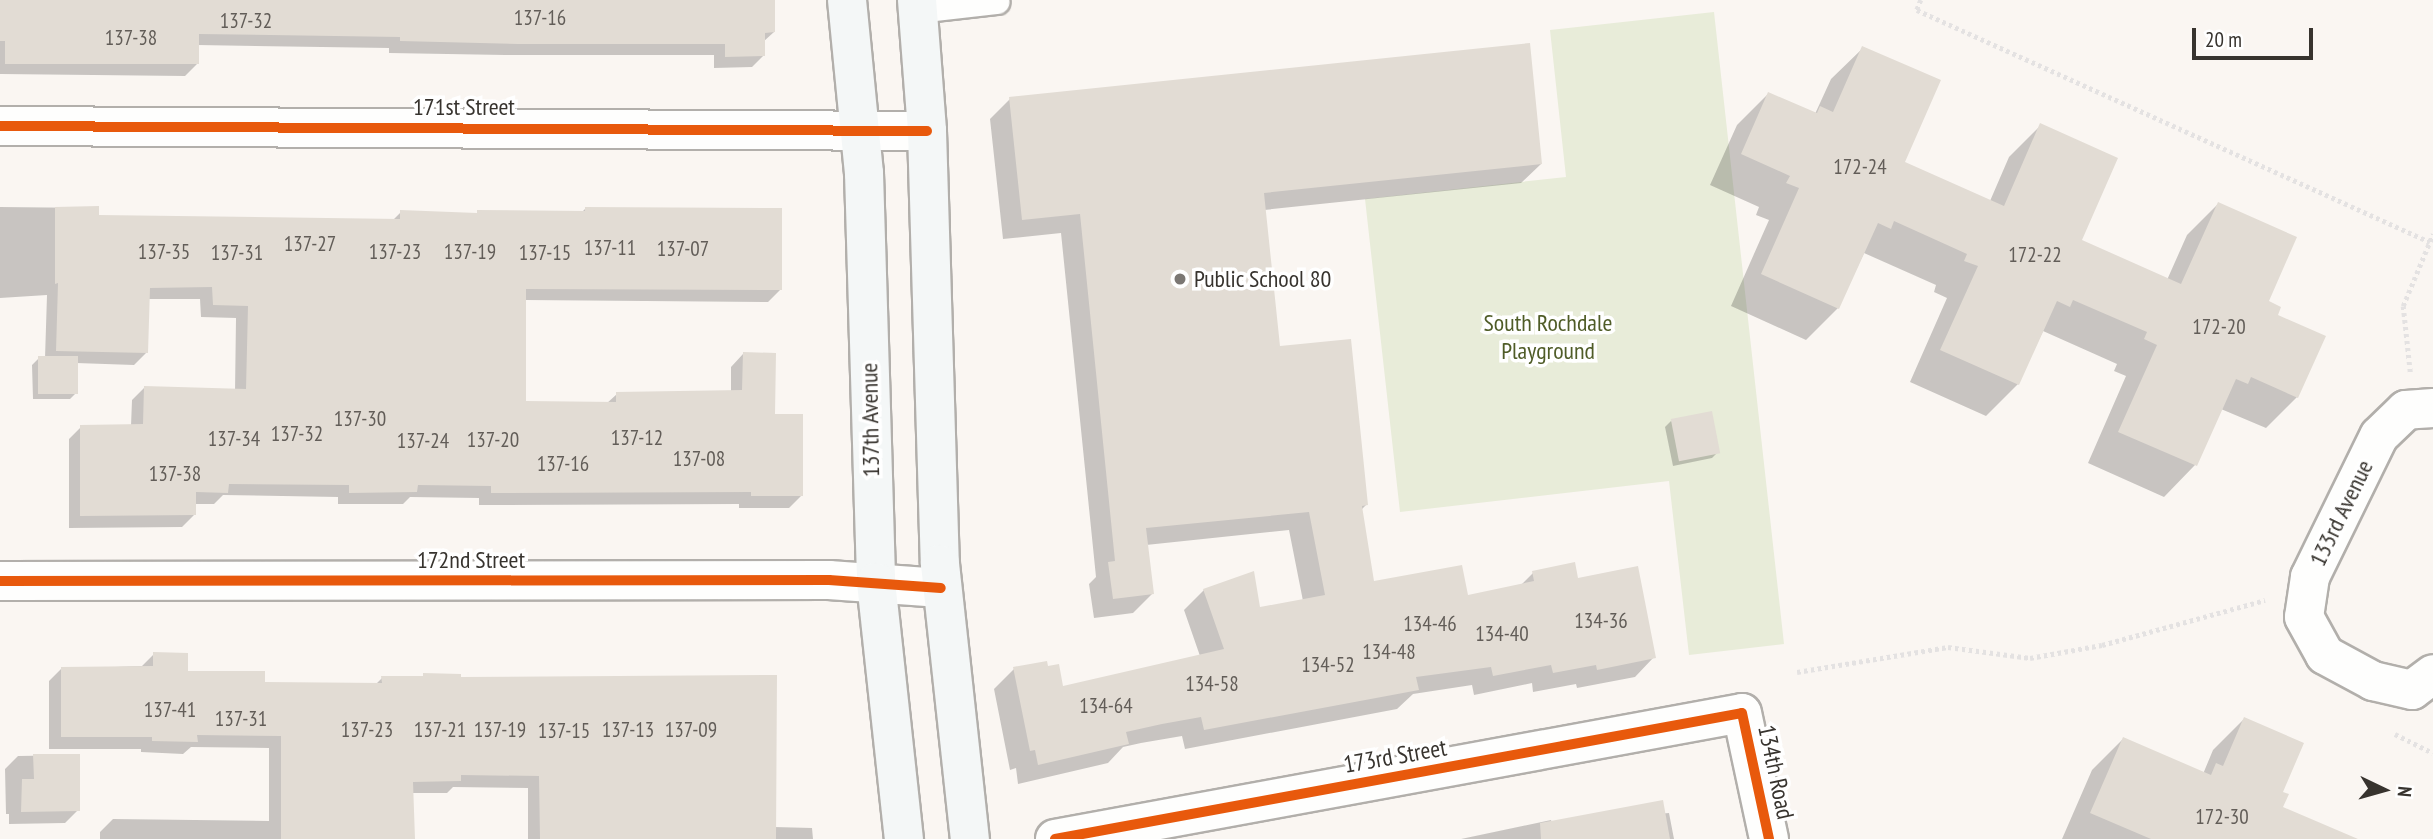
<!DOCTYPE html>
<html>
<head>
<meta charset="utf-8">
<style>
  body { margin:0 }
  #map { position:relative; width:2433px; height:839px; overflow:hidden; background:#faf6f2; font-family:"PT Sans Narrow",sans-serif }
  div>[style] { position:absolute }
  .green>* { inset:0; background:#e8ecd9 }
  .shadow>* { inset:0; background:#0003 }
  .building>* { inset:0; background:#e2dcd4; transform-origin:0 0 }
  .path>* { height:4.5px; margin-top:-2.25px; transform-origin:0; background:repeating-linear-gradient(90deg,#e4e2e2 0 3.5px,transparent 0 7px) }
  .roads { filter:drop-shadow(2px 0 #b2afab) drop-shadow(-2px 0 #b2afab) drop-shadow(0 2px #b2afab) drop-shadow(0 -2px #b2afab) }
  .lane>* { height:24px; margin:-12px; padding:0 12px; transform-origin:12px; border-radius:12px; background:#fefefd }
  .street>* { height:38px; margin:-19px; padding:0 19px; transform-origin:19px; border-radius:19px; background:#fefefd }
  .secondary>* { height:38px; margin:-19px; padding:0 19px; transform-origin:19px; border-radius:19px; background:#f4f7f7 }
  .cycleway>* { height:10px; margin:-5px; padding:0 5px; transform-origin:5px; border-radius:5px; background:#e8590c }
  .dots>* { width:19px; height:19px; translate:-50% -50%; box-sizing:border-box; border:4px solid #fff; border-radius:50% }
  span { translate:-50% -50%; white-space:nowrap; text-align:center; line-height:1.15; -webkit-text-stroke:7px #fff; paint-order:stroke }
  .number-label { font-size:21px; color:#625d58 }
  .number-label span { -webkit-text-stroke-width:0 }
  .street-label { font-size:24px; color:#37332e }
  .poi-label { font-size:24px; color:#37332e }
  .left { translate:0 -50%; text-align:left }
  .park-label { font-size:24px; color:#4f5c27 }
  .north { position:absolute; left:2349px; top:755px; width:70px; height:70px; -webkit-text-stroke:5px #fff; paint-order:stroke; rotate:95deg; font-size:19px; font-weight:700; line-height:28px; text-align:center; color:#37332e }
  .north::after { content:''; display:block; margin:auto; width:24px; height:32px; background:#37332e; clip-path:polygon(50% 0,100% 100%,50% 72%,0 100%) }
  .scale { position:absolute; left:2192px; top:28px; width:121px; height:32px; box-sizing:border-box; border:4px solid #37332e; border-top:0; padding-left:9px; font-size:21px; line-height:24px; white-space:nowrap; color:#37332e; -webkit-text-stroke:5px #fff; paint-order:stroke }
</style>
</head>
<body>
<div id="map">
  <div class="green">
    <div style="clip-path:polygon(1714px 12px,1784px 644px,1689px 655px,1669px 481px,1400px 512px,1365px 199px,1566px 177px,1550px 30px)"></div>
  </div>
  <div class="shadow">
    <div style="clip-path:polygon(0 0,773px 0,774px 32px,763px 42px,764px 55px,752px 67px,714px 68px,714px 55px,505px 55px,389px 53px,389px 48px,197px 45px,197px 64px,185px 76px,0 74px)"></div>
    <div style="clip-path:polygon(1863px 48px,1903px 163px,1990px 201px,2009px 157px,2041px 125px,2079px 241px,2167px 280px,2187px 235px,2218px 204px,2275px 315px,2297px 397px,2266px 428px,2221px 409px,2195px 465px,2164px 497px,2088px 463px,2126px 376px,2114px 371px,2117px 364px,2043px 331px,2018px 384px,1986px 416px,1910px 382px,1947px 298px,1934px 292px,1936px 285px,1864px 253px,1838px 308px,1806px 340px,1731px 306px,1769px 220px,1756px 215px,1759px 207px,1710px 185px,1737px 125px,1768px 94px,1815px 114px,1831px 79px)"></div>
    <div style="clip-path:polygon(1010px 99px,1541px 164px,1521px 183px,1264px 210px,1278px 348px,1366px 505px,1361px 510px,1373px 583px,1466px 597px,1521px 585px,1533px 573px,1577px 580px,1654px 657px,1635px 677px,1577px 688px,1576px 684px,1533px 692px,1532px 683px,1474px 695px,1472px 685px,1413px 694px,1397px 709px,1185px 749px,1182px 736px,1141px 743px,1123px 747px,1108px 763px,1018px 784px,1016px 768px,1010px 770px,994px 689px,1014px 669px,1062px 688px,1200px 656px,1184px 610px,1204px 590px,1259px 609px,1303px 601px,1289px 530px,1146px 545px,1152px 594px,1133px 613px,1094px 618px,1089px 584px,1096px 577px,1061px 233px,1003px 239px,990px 119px)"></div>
    <div style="clip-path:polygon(0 207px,97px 208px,97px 217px,392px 221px,401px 212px,475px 215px,478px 212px,582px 212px,586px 208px,781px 289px,768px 302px,524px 300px,524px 403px,606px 404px,617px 394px,731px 392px,731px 367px,743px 354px,774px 415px,801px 496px,789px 508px,739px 508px,739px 504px,479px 505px,479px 498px,410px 497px,403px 504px,338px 504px,338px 497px,223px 495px,214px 504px,194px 504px,194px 515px,182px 527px,69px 528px,69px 439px,81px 427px,131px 426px,132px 400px,144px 388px,235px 391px,236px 318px,201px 317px,200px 299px,148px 299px,146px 353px,134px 365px,76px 363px,77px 392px,70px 399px,33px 399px,32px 365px,39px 358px,45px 358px,47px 295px,0 298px)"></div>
    <div style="clip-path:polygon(1671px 421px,1718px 452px,1712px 458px,1673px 466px,1665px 427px)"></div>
    <div style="clip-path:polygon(154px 654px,186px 673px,264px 684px,375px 685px,382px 678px,421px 678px,424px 675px,459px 679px,774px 827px,812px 828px,813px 839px,528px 839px,528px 788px,453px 787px,447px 793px,412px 793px,413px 839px,100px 839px,100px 832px,113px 819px,269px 821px,269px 748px,191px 747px,183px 754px,141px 752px,141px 749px,49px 749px,49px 681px,61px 669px,142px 666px)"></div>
    <div style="clip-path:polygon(2244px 719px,2280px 793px,2281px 808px,2346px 839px,2062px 839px,2092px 770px,2123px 739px,2203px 774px,2213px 750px)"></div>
    <div style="clip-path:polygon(78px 755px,78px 810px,65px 823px,9px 824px,9px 814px,6px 814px,5px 769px,18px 756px)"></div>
    <div style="clip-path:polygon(1669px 813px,1674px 839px,1461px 839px,1551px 820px,1552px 823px)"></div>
  </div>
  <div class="building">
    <div style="clip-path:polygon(0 0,775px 0,775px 32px,765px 33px,765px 56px,725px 57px,725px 44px,518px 44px,400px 41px,400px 37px,199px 34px,199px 64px,5px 64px,5px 41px,0 41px)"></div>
    <div style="clip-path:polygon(1530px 43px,1542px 164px,1264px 193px,1280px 346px,1351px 339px,1368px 505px,1362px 506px,1374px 581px,1462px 565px,1468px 595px,1534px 581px,1532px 571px,1575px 562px,1578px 578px,1638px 566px,1656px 658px,1597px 670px,1596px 665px,1553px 673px,1551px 665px,1493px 676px,1491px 667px,1416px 677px,1419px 690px,1204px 730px,1201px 717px,1162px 724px,1126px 732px,1129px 744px,1038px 765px,1035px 750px,1030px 751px,1013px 667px,1047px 661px,1048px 666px,1059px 664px,1063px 686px,1224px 649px,1203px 589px,1254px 571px,1260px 607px,1325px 595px,1309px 512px,1146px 528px,1154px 594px,1113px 599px,1108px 562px,1115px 561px,1080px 214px,1022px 220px,1009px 97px)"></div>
    <div style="clip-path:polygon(1862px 46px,1941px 80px,1905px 162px,2004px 206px,2040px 123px,2118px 158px,2082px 240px,2181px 284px,2218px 202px,2297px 237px,2269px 301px,2281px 307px,2278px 315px,2326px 336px,2298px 398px,2251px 377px,2248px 384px,2236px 379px,2197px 466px,2118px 432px,2157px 345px,2144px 339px,2147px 332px,2073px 300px,2070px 307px,2057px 301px,2019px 385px,1940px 350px,1978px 266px,1964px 261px,1967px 254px,1894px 221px,1891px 229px,1878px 223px,1839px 309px,1761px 274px,1799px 188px,1786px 183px,1790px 176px,1741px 154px,1768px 92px,1817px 113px,1820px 106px,1833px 112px)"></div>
    <div style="clip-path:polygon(99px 206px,99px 215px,400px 219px,400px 210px,477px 213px,477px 210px,585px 211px,585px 207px,782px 208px,782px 290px,526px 289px,526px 401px,616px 402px,616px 392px,742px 390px,743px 352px,776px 353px,775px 414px,803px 414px,803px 496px,751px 496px,751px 492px,491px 493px,491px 486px,418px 485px,417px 492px,349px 493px,349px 485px,229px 484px,228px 493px,196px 492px,196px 515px,80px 516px,80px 425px,143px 424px,144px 386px,246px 389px,248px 306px,213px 305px,212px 287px,150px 288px,148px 353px,56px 351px,58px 283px,55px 284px,55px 207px)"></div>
    <div style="left:38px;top:356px;width:40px;height:38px"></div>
    <div style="left:1712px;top:411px;width:43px;height:42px;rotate:79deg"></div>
    <div style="clip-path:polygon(153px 652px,188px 653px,188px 671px,265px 671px,265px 682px,382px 683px,381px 676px,423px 676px,423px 673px,461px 674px,461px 677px,777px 675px,776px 839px,540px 839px,539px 776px,461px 775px,461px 781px,413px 782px,415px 839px,281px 839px,281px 736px,197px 735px,198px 742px,152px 741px,152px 737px,61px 737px,61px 667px,153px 666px)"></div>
    <div style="clip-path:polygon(2244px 717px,2304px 743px,2283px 792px,2289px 794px,2283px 807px,2358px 839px,2151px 839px,2090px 813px,2123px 737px,2211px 775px,2216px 763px,2223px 766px)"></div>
    <div style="clip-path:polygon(33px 754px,80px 754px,80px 811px,21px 812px,22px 779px,34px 779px)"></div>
    <div style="clip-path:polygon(1663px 800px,1670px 839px,1541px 839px,1540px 823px)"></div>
  </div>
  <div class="path">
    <div style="left:1921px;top:0;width:11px;rotate:112deg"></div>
    <div style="left:1917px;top:10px;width:563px;rotate:24.33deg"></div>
    <div style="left:2410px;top:372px;width:66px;rotate:-96.1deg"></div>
    <div style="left:2403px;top:306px;width:78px;rotate:-67.4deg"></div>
    <div style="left:1797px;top:672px;width:153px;rotate:-9.4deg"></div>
    <div style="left:1948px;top:647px;width:83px;rotate:7.6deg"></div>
    <div style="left:2030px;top:658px;width:73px;rotate:-10.2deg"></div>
    <div style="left:2102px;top:645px;width:169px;rotate:-15.4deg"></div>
    <div style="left:2395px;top:734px;width:42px;rotate:26.6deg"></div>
  </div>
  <div class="roads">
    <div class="lane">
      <div style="left:918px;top:11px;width:80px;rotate:-6.5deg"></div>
    </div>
    <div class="street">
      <div style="left:0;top:126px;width:927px;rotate:0.31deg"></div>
      <div style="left:2433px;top:408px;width:27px;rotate:176deg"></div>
      <div style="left:2406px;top:410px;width:37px;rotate:136deg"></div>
      <div style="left:2379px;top:436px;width:157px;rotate:116.1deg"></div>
      <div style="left:2310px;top:577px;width:40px;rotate:98.5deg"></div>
      <div style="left:2304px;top:617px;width:43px;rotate:61.1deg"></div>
      <div style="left:2325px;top:655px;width:55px;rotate:28.4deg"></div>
      <div style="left:2373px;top:681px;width:40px;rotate:13deg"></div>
      <div style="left:2412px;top:690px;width:26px;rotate:-37deg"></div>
      <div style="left:0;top:581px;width:829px;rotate:-0.07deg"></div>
      <div style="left:829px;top:580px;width:112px;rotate:4.1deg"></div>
      <div style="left:1055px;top:839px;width:698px;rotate:-10.39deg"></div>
      <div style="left:1742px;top:713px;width:129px;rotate:77.9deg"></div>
    </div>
    <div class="secondary">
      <div style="left:847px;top:0;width:174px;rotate:84.4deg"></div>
      <div style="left:864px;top:173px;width:409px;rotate:88.3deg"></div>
      <div style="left:876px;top:582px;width:259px;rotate:83.8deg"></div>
      <div style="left:917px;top:0;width:131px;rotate:85.6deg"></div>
      <div style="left:927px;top:131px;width:433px;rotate:88.3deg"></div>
      <div style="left:940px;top:564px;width:277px;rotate:83.8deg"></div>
    </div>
  </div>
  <div class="cycleway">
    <div style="left:0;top:126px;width:927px;rotate:0.31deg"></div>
    <div style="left:0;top:581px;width:829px;rotate:-0.07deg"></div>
    <div style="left:829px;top:580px;width:112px;rotate:4.1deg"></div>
    <div style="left:1055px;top:839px;width:698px;rotate:-10.39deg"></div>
    <div style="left:1742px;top:713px;width:129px;rotate:77.9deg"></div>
  </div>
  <div class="dots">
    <div style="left:1180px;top:279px;background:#7b7773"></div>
  </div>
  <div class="number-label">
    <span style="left:540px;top:18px">137-16</span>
    <span style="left:246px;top:21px">137-32</span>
    <span style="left:131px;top:38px">137-38</span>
    <span style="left:1860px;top:167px">172-24</span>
    <span style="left:310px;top:244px">137-27</span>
    <span style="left:610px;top:248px">137-11</span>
    <span style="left:683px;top:249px">137-07</span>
    <span style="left:164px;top:252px">137-35</span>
    <span style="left:395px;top:252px">137-23</span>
    <span style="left:470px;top:252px">137-19</span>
    <span style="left:237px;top:253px">137-31</span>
    <span style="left:545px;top:253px">137-15</span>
    <span style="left:2035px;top:255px">172-22</span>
    <span style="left:2219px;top:327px">172-20</span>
    <span style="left:360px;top:419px">137-30</span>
    <span style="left:297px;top:434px">137-32</span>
    <span style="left:637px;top:438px">137-12</span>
    <span style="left:234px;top:439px">137-34</span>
    <span style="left:493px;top:440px">137-20</span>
    <span style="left:423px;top:441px">137-24</span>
    <span style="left:699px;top:459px">137-08</span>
    <span style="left:563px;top:464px">137-16</span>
    <span style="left:175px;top:474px">137-38</span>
    <span style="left:1601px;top:621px">134-36</span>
    <span style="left:1430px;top:624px">134-46</span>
    <span style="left:1502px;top:634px">134-40</span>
    <span style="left:1389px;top:652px">134-48</span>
    <span style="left:1328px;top:665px">134-52</span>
    <span style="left:1212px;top:684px">134-58</span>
    <span style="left:1106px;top:706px">134-64</span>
    <span style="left:170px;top:710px">137-41</span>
    <span style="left:241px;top:719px">137-31</span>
    <span style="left:367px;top:730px">137-23</span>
    <span style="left:440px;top:730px">137-21</span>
    <span style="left:500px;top:730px">137-19</span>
    <span style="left:628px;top:730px">137-13</span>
    <span style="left:691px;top:730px">137-09</span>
    <span style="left:564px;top:731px">137-15</span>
    <span style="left:2222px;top:817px">172-30</span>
  </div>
  <div class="street-label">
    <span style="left:464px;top:107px">171st Street</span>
    <span style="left:870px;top:420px;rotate:-91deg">137th Avenue</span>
    <span style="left:2341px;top:513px;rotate:-64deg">133rd Avenue</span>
    <span style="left:471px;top:560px">172nd Street</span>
    <span style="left:1395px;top:756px;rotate:-10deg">173rd Street</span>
    <span style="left:1776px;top:772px;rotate:78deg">134th Road</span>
  </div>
  <div class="poi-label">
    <span class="left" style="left:1194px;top:279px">Public School 80</span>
  </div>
  <div class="park-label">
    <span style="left:1548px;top:337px">South Rochdale<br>Playground</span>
  </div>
  <div class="north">N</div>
  <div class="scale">20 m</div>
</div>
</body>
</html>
